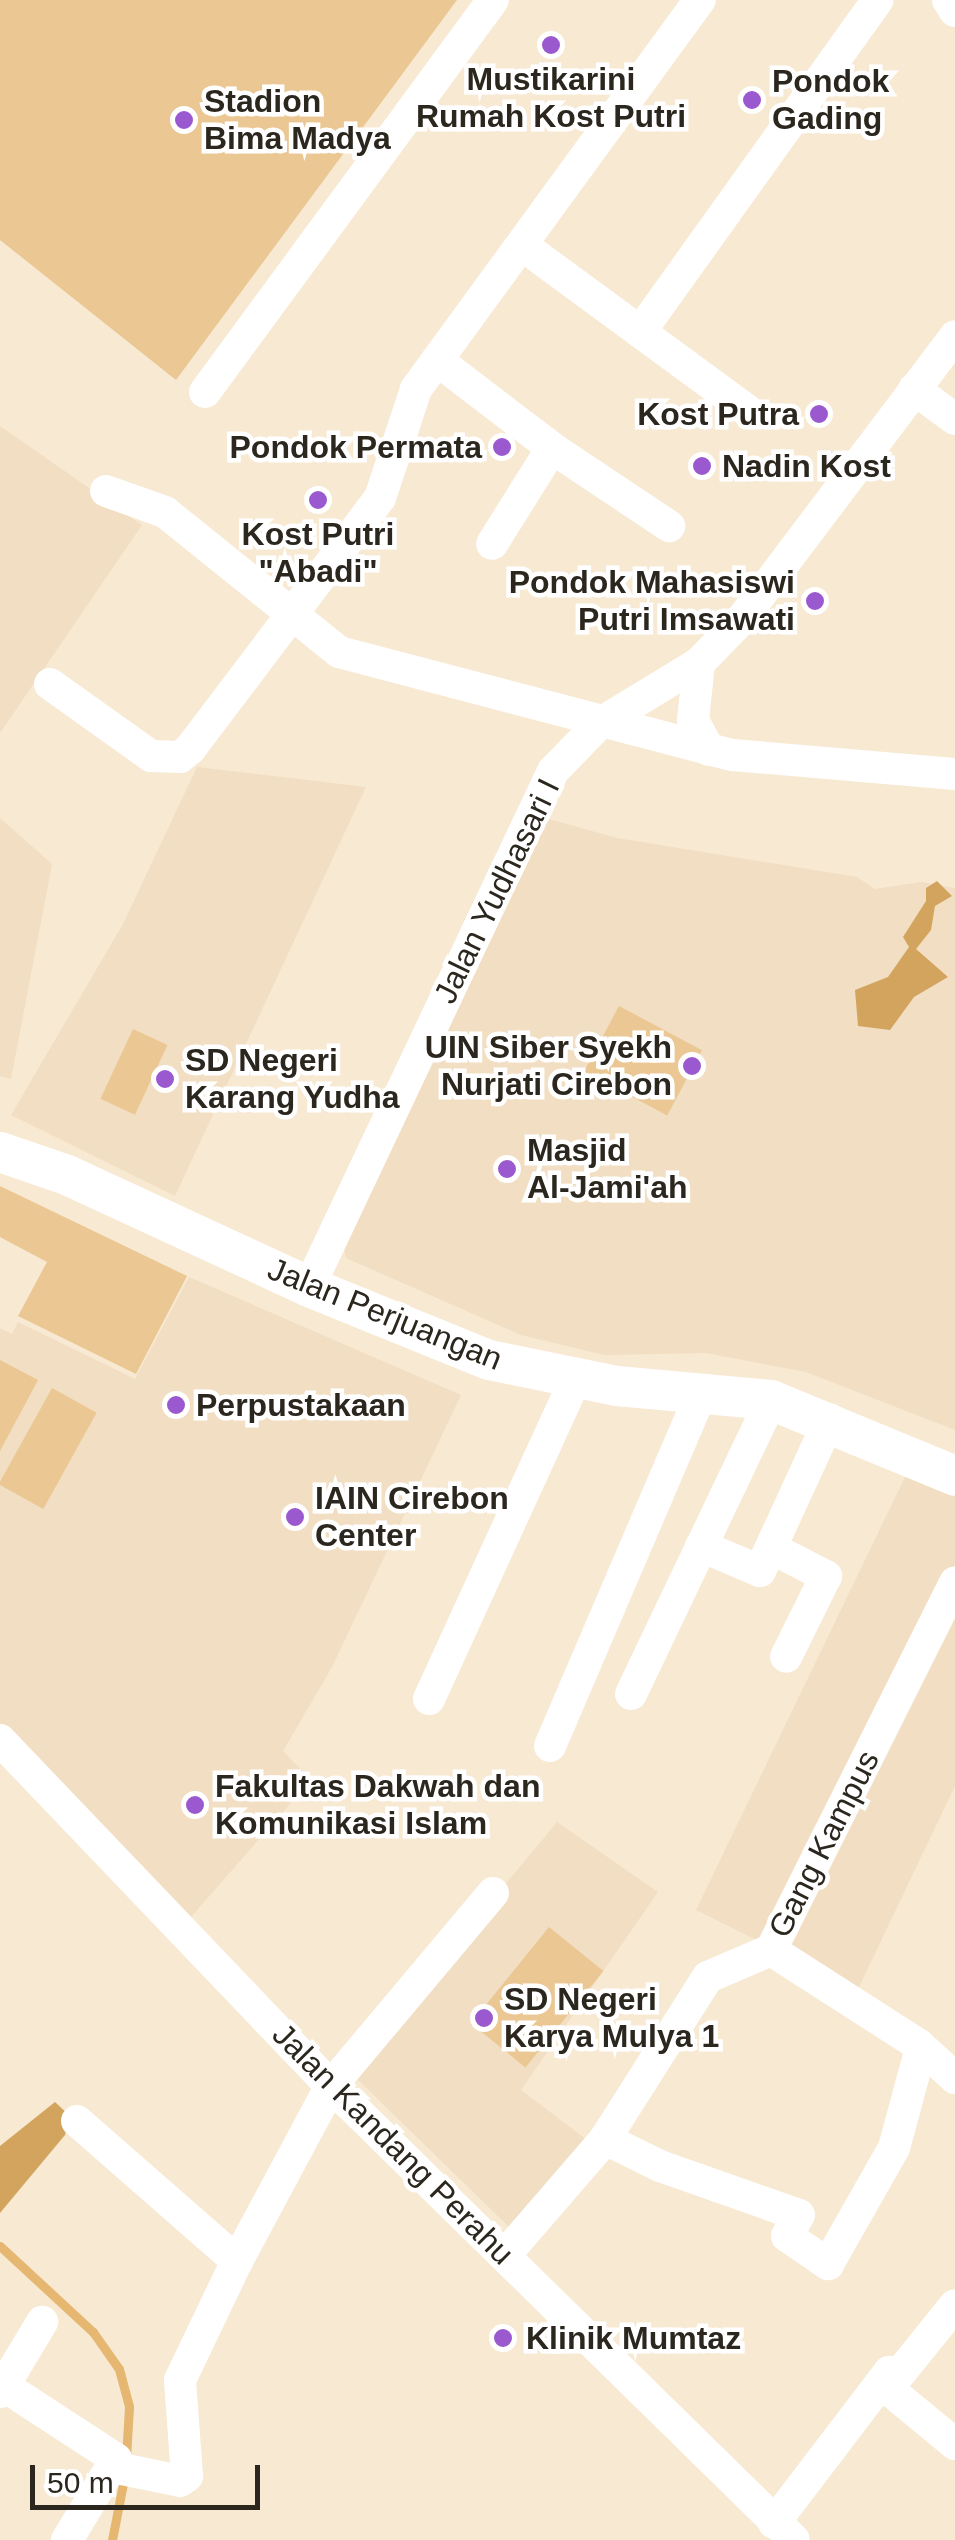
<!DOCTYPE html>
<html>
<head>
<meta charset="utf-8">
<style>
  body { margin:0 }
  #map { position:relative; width:955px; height:2540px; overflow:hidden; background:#f8e9d3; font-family:Helvetica,sans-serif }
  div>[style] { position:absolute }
  .built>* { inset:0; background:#f2dec2 }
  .green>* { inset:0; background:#eac793; transform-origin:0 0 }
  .forest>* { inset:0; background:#d2a45e }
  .stream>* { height:9px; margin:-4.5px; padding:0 4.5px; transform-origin:4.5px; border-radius:4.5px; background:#e5b771 }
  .minor>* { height:32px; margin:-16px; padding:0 16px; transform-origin:16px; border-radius:16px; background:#fff }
  .tertiary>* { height:40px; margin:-20px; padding:0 20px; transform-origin:20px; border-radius:20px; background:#fff }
  .dots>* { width:28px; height:28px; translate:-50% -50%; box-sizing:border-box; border:5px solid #fff; border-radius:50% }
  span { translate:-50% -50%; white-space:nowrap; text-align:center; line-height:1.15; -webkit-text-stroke:9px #fff; paint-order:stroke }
  .poi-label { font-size:32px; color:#2b261e; font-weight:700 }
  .left { translate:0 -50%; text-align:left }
  .right { translate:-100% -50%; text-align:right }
  .street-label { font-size:32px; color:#2b261e }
  .scale { position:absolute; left:30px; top:2465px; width:230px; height:45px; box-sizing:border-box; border:5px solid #2b261e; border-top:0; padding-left:12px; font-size:30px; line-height:35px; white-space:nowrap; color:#2b261e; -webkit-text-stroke:8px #fff; paint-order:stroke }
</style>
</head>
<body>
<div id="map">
  <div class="built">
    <div style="clip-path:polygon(0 426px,142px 525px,0 733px)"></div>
    <div style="clip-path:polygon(197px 767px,366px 787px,175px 1196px,11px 1115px,123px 924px)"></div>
    <div style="clip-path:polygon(0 818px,52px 864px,11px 1079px,0 1076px)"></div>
    <div style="clip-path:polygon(549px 819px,617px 838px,857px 877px,875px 889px,921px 882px,955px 888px,955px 1430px,806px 1372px,706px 1353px,604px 1355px,521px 1335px,346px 1258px,343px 1243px)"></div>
    <div style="clip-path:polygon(189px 1277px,461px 1395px,332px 1667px,283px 1751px,311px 1780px,184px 1925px,0 1730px,0 1328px,12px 1334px,18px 1322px,135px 1379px)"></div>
    <div style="clip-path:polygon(906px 1475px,955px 1497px,955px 1565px,767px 1945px,696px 1910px)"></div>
    <div style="clip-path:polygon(955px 1594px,955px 1786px,857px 1991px,780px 1953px)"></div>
    <div style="clip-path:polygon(557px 1822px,658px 1892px,521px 2090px,587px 2140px,514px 2232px,350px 2072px)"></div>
  </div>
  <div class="green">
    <div style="clip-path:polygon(0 0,457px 0,176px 380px,0 240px)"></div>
    <div style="left:619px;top:1006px;width:94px;height:74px;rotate:28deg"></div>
    <div style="left:133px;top:1029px;width:38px;height:77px;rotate:25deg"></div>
    <div style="clip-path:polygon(0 1186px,187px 1276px,136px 1374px,18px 1316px,47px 1262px,0 1237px)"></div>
    <div style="clip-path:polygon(0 1360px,38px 1380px,0 1451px)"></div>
    <div style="left:52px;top:1388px;width:51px;height:110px;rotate:29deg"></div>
    <div style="left:549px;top:1927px;width:70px;height:124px;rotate:39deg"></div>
  </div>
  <div class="forest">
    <div style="clip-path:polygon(937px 881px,952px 896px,935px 906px,931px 930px,916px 949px,948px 977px,914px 997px,890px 1030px,858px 1026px,855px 990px,888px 977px,909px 947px,903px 937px,926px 901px,926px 888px)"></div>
    <div style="clip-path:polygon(55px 2102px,70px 2116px,65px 2135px,0 2213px,0 2146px)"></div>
  </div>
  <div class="stream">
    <div style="left:0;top:2246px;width:127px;rotate:42.8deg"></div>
    <div style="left:93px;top:2332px;width:45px;rotate:54.9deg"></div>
    <div style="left:119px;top:2369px;width:39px;rotate:75deg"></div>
    <div style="left:129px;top:2407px;width:50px;rotate:93.4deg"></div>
    <div style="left:112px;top:2540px;width:63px;rotate:-79deg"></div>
  </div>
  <div class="minor">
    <div style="left:948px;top:0;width:13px;rotate:58deg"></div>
    <div style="left:522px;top:245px;width:280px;rotate:36.3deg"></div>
    <div style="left:640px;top:332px;width:408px;rotate:-54.4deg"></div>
    <div style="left:437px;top:360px;width:145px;rotate:37.4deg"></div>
    <div style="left:552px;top:448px;width:113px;rotate:122deg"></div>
    <div style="left:914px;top:389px;width:51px;rotate:36.2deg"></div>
    <div style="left:205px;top:392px;width:486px;rotate:-53.7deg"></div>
    <div style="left:552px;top:448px;width:141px;rotate:33.7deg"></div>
    <div style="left:106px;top:491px;width:63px;rotate:19.6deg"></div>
    <div style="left:165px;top:512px;width:223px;rotate:38.8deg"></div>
    <div style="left:339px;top:652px;width:407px;rotate:14.7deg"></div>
    <div style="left:733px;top:755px;width:223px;rotate:4.9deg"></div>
    <div style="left:699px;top:663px;width:57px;rotate:96deg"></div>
    <div style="left:693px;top:720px;width:34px;rotate:62deg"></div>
    <div style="left:50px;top:684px;width:124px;rotate:35.5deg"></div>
    <div style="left:151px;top:756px;width:29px;rotate:2deg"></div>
    <div style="left:180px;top:757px;width:13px;rotate:-39deg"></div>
    <div style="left:190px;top:749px;width:315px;rotate:-52.9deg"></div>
    <div style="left:380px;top:498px;width:115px;rotate:-71.7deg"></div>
    <div style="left:416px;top:389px;width:482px;rotate:-53.9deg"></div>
    <div style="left:309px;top:1287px;width:571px;rotate:-64.69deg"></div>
    <div style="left:553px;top:771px;width:66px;rotate:-45.6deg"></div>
    <div style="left:599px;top:724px;width:117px;rotate:-31.4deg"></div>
    <div style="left:699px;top:663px;width:62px;rotate:-45.7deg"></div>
    <div style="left:742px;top:619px;width:354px;rotate:-53deg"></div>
    <div style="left:701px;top:1546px;width:64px;rotate:23deg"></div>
    <div style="left:760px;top:1571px;width:167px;rotate:-65.3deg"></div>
    <div style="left:771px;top:1548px;width:62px;rotate:27deg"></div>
    <div style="left:826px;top:1576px;width:90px;rotate:116.3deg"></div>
    <div style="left:631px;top:1694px;width:326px;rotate:-64.5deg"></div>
    <div style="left:429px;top:1699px;width:353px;rotate:-65.4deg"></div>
    <div style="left:0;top:1740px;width:479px;rotate:46.3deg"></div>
    <div style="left:331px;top:2086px;width:648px;rotate:44.44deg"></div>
    <div style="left:550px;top:1746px;width:384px;rotate:-66.8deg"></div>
    <div style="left:771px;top:1950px;width:176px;rotate:32.7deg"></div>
    <div style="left:919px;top:2045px;width:49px;rotate:42.5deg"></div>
    <div style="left:77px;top:2121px;width:213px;rotate:41.2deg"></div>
    <div style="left:605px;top:2139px;width:61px;rotate:26.1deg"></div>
    <div style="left:660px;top:2166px;width:147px;rotate:19.4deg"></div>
    <div style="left:799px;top:2215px;width:24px;rotate:120deg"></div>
    <div style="left:787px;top:2236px;width:50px;rotate:34.3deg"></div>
    <div style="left:828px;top:2264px;width:133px;rotate:-60.4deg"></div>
    <div style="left:894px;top:2148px;width:104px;rotate:-74.9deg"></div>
    <div style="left:505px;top:2255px;width:153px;rotate:-49.2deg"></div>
    <div style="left:605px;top:2139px;width:192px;rotate:-57.6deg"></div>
    <div style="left:708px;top:1977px;width:69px;rotate:-23.2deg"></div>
    <div style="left:771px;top:1950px;width:411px;rotate:-63.4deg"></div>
    <div style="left:881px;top:2383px;width:96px;rotate:39.5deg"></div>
    <div style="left:4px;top:2386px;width:134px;rotate:33.1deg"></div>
    <div style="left:116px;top:2459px;width:95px;rotate:121.2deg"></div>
    <div style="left:0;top:2392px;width:82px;rotate:-59deg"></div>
    <div style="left:112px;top:2467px;width:69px;rotate:11.6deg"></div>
    <div style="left:180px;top:2481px;width:9px;rotate:-36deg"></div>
    <div style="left:187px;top:2476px;width:96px;rotate:-94.2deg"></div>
    <div style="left:180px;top:2380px;width:132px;rotate:-64.4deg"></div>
    <div style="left:237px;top:2261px;width:199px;rotate:-61.8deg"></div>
    <div style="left:331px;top:2086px;width:252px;rotate:-50deg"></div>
    <div style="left:774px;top:2523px;width:190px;rotate:-52.7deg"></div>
    <div style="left:889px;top:2372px;width:9px;rotate:32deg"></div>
    <div style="left:897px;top:2377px;width:92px;rotate:-51.1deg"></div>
  </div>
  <div class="tertiary">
    <div style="left:0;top:1152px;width:71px;rotate:18.9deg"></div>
    <div style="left:67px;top:1175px;width:267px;rotate:24.8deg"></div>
    <div style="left:309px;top:1287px;width:194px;rotate:22.1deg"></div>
    <div style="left:489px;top:1360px;width:131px;rotate:11.5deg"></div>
    <div style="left:617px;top:1386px;width:155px;rotate:5.2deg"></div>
    <div style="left:771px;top:1400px;width:199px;rotate:22.4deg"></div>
  </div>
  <div class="dots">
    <div style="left:551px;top:45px;background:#9b59cf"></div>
    <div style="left:752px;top:100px;background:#9b59cf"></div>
    <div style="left:184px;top:120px;background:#9b59cf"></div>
    <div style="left:819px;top:414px;background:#9b59cf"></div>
    <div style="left:502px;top:447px;background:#9b59cf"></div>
    <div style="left:702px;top:466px;background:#9b59cf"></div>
    <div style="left:318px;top:500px;background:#9b59cf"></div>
    <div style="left:815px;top:601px;background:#9b59cf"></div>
    <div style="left:692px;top:1066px;background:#9b59cf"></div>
    <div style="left:165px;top:1079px;background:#9b59cf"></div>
    <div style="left:507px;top:1169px;background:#9b59cf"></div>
    <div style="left:176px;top:1405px;background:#9b59cf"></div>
    <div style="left:295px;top:1517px;background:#9b59cf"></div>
    <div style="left:195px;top:1805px;background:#9b59cf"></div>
    <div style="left:484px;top:2018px;background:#9b59cf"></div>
    <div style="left:503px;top:2338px;background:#9b59cf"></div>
  </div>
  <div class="poi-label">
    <span style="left:551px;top:98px">Mustikarini<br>Rumah Kost Putri</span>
    <span class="left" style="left:772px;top:100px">Pondok<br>Gading</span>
    <span class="left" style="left:204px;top:120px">Stadion<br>Bima Madya</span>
    <span class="right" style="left:799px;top:414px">Kost Putra</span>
    <span class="right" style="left:482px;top:447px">Pondok Permata</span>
    <span class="left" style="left:722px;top:466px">Nadin Kost</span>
    <span style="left:318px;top:553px">Kost Putri<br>"Abadi"</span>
    <span class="right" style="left:795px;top:601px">Pondok Mahasiswi<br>Putri Imsawati</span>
    <span class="right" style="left:672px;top:1066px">UIN Siber Syekh<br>Nurjati Cirebon</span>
    <span class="left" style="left:185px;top:1079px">SD Negeri<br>Karang Yudha</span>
    <span class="left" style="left:527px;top:1169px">Masjid<br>Al-Jami'ah</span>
    <span class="left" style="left:196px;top:1405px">Perpustakaan</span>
    <span class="left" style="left:315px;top:1517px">IAIN Cirebon<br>Center</span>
    <span class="left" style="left:215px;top:1805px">Fakultas Dakwah dan<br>Komunikasi Islam</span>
    <span class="left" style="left:504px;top:2018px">SD Negeri<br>Karya Mulya 1</span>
    <span class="left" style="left:526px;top:2338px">Klinik Mumtaz</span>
  </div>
  <div class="street-label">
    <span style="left:497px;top:891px;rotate:-64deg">Jalan Yudhasari I</span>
    <span style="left:385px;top:1314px;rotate:22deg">Jalan Perjuangan</span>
    <span style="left:824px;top:1844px;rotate:-63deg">Gang Kampus</span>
    <span style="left:393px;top:2144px;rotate:45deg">Jalan Kandang Perahu</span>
  </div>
  <div class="scale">50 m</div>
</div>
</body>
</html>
